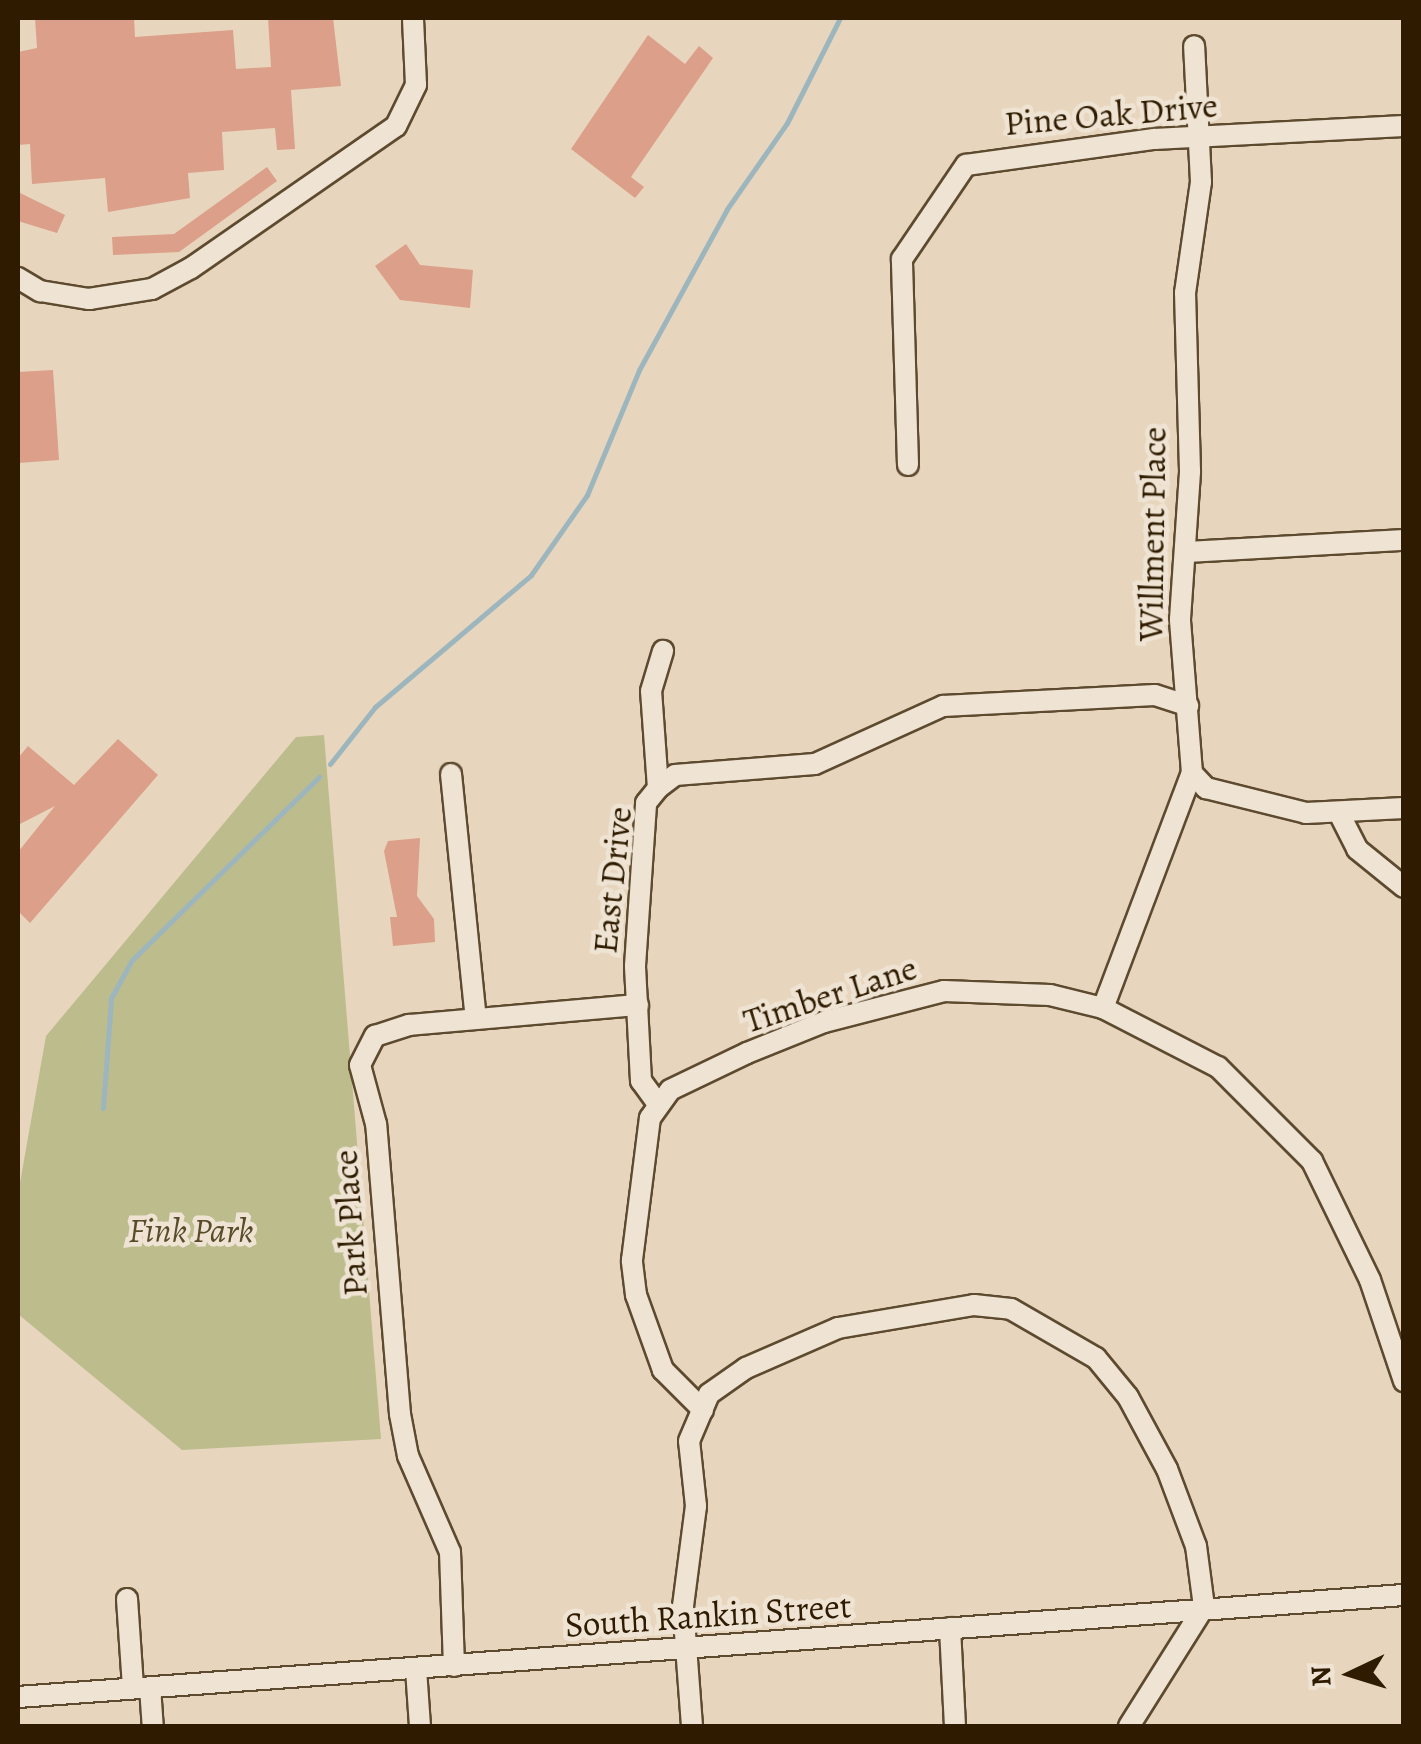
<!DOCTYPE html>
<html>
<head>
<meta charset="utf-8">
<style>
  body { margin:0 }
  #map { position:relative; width:1421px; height:1744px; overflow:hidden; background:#e7d6bd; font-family:Alegreya,serif }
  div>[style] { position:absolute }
  .green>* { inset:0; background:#bcbc8d }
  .stream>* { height:5px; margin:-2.5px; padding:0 2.5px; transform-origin:2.5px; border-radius:2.5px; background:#9db6bd }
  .building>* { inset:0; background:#dc9f89 }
  .roads { filter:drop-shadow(2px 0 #5d4a2f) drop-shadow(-2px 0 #5d4a2f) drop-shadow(0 2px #5d4a2f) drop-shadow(0 -2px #5d4a2f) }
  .minor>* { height:20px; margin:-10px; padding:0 10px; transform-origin:10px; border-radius:10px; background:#efe4d4 }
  span { translate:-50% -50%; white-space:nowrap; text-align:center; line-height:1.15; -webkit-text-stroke:9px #efe4d4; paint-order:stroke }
  .street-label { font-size:35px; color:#2f1c00 }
  .park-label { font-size:35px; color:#594c2a; font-style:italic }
  .frame { position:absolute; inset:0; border:20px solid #2f1c00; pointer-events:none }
  .north { position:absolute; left:1301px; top:1624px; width:100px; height:100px; -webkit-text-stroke:8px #efe4d4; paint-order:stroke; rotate:266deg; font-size:28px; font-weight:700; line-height:40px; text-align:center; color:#2f1c00 }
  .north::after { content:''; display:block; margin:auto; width:35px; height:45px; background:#2f1c00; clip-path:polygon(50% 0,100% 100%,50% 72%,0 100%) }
</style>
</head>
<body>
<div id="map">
  <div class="green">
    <div style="clip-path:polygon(324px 735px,381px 1439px,182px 1450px,18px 1314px,18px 1194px,46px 1036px,296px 737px)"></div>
  </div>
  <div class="stream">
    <div style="left:330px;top:764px;width:73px;rotate:-51.7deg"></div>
    <div style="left:375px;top:707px;width:204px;rotate:-40.2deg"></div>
    <div style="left:531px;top:575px;width:98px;rotate:-55deg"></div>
    <div style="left:587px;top:495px;width:135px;rotate:-67.4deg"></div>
    <div style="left:639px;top:370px;width:183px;rotate:-61.3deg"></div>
    <div style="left:727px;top:209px;width:105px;rotate:-55.1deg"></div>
    <div style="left:787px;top:123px;width:118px;rotate:-63.2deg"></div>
    <div style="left:103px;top:1108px;width:110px;rotate:-85.8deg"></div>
    <div style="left:111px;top:998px;width:43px;rotate:-61.1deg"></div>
    <div style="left:132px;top:960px;width:262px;rotate:-44.4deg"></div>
  </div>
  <div class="building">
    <div style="clip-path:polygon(35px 18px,134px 18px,135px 37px,233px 30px,236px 69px,271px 67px,268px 18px,333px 18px,341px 86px,291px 90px,295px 149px,277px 150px,275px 128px,222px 132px,224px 170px,188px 173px,190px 198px,108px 212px,105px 178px,32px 184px,30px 144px,18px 145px,18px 52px,37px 48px)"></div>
    <div style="clip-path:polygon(648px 35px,685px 64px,699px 46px,713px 58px,631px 177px,644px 187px,635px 198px,571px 149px)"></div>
    <div style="clip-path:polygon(267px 167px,277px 181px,179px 252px,113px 255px,112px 237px,174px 234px)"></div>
    <div style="clip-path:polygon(18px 192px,65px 215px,57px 233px,18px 221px)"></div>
    <div style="clip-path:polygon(406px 244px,420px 265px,473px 270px,470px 308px,400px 300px,375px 266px)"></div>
    <div style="clip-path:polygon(53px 370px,59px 460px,18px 463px,18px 372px)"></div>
    <div style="clip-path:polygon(118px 739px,158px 775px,30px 923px,18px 911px,18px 852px,55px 806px,18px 825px,18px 758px,28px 746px,74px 785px)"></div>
    <div style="clip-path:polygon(420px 838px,417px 896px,434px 919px,435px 942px,393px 946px,390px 917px,397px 917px,384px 851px,388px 841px)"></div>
  </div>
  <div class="roads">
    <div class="minor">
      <div style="left:18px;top:278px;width:26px;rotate:31deg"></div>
      <div style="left:40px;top:291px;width:50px;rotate:9.3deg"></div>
      <div style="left:89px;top:299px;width:64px;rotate:-9deg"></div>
      <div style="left:152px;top:289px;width:44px;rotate:-28.3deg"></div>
      <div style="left:191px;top:268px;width:249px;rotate:-34.7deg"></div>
      <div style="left:396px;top:126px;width:46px;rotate:-64deg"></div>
      <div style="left:416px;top:85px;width:67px;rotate:-92.6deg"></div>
      <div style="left:908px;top:465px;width:206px;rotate:-91.7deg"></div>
      <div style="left:902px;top:259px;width:114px;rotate:-55.8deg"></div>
      <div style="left:966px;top:165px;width:190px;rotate:-7.9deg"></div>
      <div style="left:1154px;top:139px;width:250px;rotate:-3deg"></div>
      <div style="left:1188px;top:552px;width:216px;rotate:-3.2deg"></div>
      <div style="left:1192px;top:773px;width:21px;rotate:47deg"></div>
      <div style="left:1206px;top:788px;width:103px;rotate:14deg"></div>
      <div style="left:1306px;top:813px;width:98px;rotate:-2.9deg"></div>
      <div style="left:451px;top:774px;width:246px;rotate:84.2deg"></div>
      <div style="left:658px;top:788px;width:97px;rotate:-94.1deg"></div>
      <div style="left:651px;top:691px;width:42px;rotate:-73.3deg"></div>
      <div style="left:1340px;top:815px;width:38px;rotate:63deg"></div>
      <div style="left:1357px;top:849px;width:60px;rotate:39deg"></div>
      <div style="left:1103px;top:1008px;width:251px;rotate:-69.3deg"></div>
      <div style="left:1192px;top:773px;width:154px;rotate:-94.5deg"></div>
      <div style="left:1180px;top:619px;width:148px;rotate:-86.1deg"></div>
      <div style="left:1190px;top:471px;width:178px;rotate:-91.6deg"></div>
      <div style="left:1185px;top:293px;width:112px;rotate:-81.8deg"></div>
      <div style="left:1201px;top:182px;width:136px;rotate:-92.9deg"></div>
      <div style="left:658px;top:1104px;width:29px;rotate:-126deg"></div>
      <div style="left:641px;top:1081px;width:115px;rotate:-93deg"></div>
      <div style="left:635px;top:966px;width:163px;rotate:-86.1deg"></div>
      <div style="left:646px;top:803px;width:19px;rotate:-51deg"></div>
      <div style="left:658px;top:788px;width:21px;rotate:-37deg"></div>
      <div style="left:675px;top:775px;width:140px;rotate:-4.5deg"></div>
      <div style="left:815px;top:764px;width:141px;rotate:-24.4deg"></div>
      <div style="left:943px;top:706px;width:212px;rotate:-3deg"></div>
      <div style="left:1155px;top:695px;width:35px;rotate:18deg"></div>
      <div style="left:703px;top:1410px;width:57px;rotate:-135deg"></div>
      <div style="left:663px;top:1370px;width:80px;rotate:-109.8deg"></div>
      <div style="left:636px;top:1295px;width:35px;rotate:-97deg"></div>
      <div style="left:632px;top:1260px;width:143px;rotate:-82.8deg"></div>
      <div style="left:650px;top:1118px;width:34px;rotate:-54deg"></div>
      <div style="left:670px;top:1090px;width:85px;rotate:-25.7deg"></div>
      <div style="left:747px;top:1053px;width:83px;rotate:-21.9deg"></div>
      <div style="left:824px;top:1022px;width:124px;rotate:-14.5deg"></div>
      <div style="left:944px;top:991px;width:106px;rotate:2.2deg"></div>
      <div style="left:1050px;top:995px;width:55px;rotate:13.8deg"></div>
      <div style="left:1103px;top:1008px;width:129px;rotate:27.2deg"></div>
      <div style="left:1218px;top:1067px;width:133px;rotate:45deg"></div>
      <div style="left:1312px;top:1161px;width:132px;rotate:64deg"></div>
      <div style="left:1370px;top:1280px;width:107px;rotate:71.4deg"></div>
      <div style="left:127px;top:1599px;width:89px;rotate:86.1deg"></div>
      <div style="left:950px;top:1628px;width:98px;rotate:87.1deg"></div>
      <div style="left:454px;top:1666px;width:114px;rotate:-92deg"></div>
      <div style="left:450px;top:1552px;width:105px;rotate:-113.6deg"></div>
      <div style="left:408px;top:1456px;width:43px;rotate:-100.8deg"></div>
      <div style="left:400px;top:1414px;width:291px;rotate:-94.7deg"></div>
      <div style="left:376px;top:1124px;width:61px;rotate:-105.2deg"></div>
      <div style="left:360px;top:1065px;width:33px;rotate:-63deg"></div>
      <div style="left:375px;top:1036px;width:36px;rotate:-18deg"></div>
      <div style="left:409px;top:1025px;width:230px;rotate:-5deg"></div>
      <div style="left:416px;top:1669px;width:57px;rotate:86deg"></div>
      <div style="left:150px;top:1687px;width:39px;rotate:86deg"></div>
      <div style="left:18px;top:1697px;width:1390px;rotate:-4.21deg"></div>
      <div style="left:692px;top:1726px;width:120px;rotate:-94.3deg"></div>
      <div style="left:683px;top:1606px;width:101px;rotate:-82.6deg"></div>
      <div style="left:696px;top:1506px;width:65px;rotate:-96.1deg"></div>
      <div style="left:689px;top:1441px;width:51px;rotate:-66.9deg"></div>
      <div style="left:709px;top:1394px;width:45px;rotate:-35.1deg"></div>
      <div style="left:746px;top:1368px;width:100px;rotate:-23.5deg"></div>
      <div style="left:838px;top:1328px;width:138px;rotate:-9.6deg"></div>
      <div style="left:974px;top:1305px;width:37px;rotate:6deg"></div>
      <div style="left:1011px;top:1309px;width:98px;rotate:30deg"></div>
      <div style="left:1096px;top:1358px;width:50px;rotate:50.6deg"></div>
      <div style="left:1128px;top:1397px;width:82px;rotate:61.6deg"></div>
      <div style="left:1167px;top:1469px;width:82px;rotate:69.4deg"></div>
      <div style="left:1196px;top:1546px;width:62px;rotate:82.5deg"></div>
      <div style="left:1204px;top:1607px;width:141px;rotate:122.2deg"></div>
    </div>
  </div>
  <div class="street-label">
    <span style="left:1111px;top:114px;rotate:-5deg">Pine Oak Drive</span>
    <span style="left:1152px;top:534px;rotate:-89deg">Willment Place</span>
    <span style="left:612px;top:880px;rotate:-84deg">East Drive</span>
    <span style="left:830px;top:994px;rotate:-18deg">Timber Lane</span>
    <span style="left:350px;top:1223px;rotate:-94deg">Park Place</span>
    <span style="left:708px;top:1615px;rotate:-4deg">South Rankin Street</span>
  </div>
  <div class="park-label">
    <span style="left:191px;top:1230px">Fink Park</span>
  </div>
  <div class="frame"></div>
  <div class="north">N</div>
</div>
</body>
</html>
